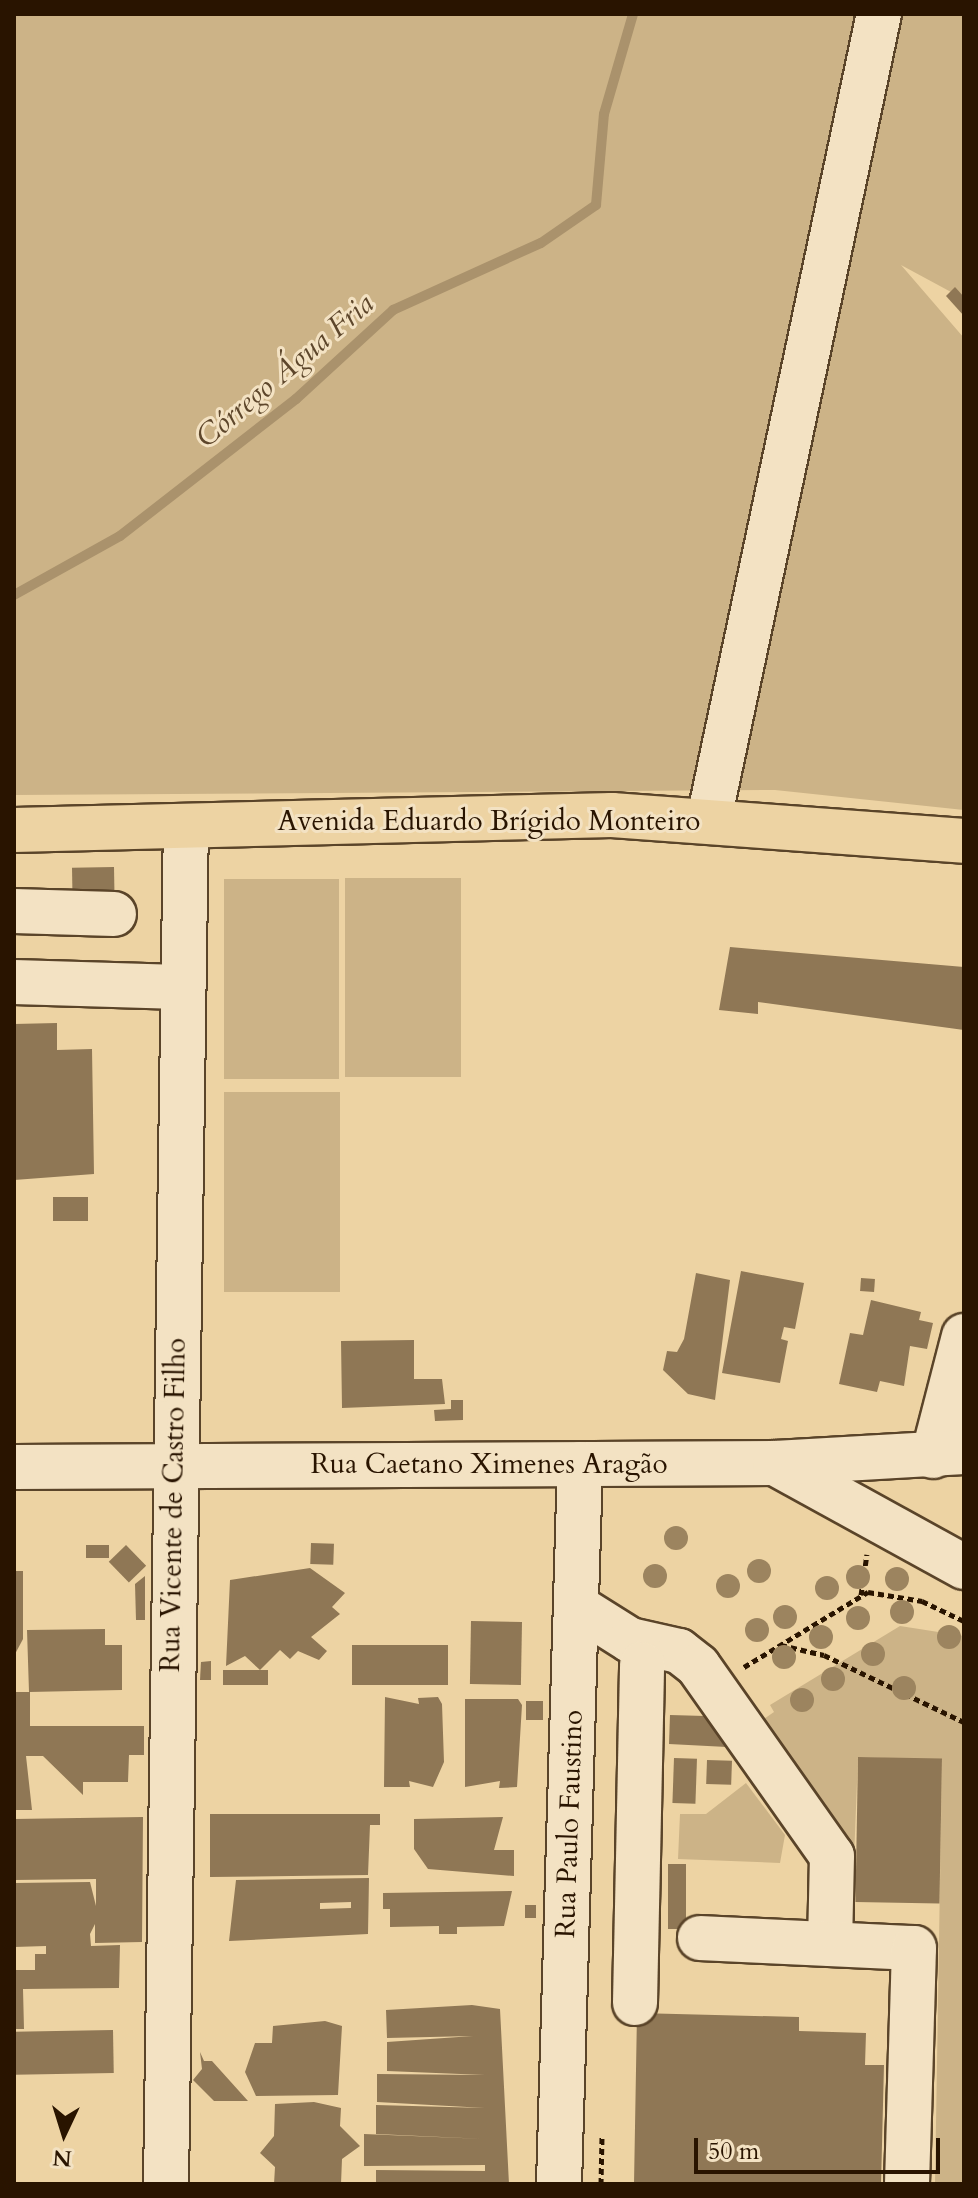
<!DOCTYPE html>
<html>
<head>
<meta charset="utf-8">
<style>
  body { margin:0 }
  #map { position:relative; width:978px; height:2198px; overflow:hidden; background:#edd3a3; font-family:Cardo,serif }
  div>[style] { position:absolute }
  .green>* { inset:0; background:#ccb387; transform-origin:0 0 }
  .stream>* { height:10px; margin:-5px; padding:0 5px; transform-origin:5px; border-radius:5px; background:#aa926c }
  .building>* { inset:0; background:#8f7755; transform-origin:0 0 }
  .path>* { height:5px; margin-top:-2.5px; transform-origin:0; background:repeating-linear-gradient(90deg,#291400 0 6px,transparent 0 10px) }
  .roads { filter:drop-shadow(2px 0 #5a4429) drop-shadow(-2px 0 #5a4429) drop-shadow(0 2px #5a4429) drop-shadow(0 -2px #5a4429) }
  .minor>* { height:44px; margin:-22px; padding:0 22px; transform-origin:22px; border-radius:22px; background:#f3e2c3 }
  .major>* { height:44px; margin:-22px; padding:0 22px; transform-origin:22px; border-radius:22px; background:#edd3a3 }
  .trees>* { width:24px; height:24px; margin:-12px; border-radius:50%; background:#9c845f }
  span { translate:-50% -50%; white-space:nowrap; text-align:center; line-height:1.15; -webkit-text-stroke:6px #f3e2c3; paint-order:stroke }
  .street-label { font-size:28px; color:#291400 }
  .water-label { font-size:30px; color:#5d462b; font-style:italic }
  .frame { position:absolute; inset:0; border:16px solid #291400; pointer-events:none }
  .north { position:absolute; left:24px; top:2094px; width:80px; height:80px; -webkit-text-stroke:6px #f3e2c3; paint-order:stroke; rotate:184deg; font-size:22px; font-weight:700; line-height:32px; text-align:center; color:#291400 }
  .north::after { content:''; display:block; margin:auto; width:28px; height:36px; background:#291400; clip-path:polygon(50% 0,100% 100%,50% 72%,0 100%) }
  .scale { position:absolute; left:694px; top:2138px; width:246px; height:36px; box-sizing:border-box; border:4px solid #291400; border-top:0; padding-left:10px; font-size:24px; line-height:28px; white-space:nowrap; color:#291400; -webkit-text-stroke:6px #f3e2c3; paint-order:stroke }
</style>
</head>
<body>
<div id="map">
  <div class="green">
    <div style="clip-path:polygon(14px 14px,964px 14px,964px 299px,901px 265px,964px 338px,964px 810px,775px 790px,14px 795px)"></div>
    <div style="left:345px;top:878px;width:116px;height:199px"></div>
    <div style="left:339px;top:879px;width:200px;height:115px;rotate:90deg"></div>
    <div style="left:224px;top:1092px;width:116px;height:200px"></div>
    <div style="clip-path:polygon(900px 1626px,964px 1636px,964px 2184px,935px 2184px,942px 1760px,858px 1757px,854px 1859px,758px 1723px,774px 1712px,770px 1705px)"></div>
    <div style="clip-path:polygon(746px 1783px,785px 1835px,780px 1863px,678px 1859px,680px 1814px,706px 1814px)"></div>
  </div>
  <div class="stream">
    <div style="left:14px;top:595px;width:121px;rotate:-29.1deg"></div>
    <div style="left:120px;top:536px;width:223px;rotate:-37.9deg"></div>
    <div style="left:296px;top:399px;width:132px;rotate:-42.5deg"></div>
    <div style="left:393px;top:310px;width:162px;rotate:-24.4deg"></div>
    <div style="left:541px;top:243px;width:67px;rotate:-34.6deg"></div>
    <div style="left:596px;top:205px;width:91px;rotate:-85deg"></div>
    <div style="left:604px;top:114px;width:104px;rotate:-73.8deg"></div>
  </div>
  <div class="building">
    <div style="clip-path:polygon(955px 287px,964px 297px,964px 316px,946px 296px)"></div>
    <div style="left:114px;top:867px;width:39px;height:42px;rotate:89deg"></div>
    <div style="clip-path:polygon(730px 947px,964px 967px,964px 1030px,758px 1002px,758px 1014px,719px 1010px)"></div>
    <div style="clip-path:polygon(57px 1023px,57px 1050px,92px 1049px,94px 1174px,14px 1180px,14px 1024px)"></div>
    <div style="left:53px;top:1197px;width:35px;height:24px"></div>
    <div style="clip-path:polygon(741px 1271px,804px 1283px,795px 1329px,784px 1327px,781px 1339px,788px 1341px,780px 1383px,722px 1373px)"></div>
    <div style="clip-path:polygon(696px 1273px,730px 1280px,715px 1400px,688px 1394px,663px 1370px,667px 1351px,677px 1352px,684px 1339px)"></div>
    <div style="left:861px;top:1278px;width:14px;height:13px;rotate:4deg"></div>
    <div style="clip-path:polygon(871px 1300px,921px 1312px,919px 1320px,933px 1323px,927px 1349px,910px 1346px,904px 1386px,880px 1381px,877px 1392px,839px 1384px,850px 1333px,863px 1335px)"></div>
    <div style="clip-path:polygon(414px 1340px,414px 1379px,442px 1379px,445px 1404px,342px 1408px,341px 1341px)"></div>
    <div style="clip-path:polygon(451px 1400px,463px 1400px,463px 1420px,435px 1421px,434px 1410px,451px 1409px)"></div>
    <div style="left:311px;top:1543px;width:23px;height:21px;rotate:2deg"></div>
    <div style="left:86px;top:1545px;width:23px;height:13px"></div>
    <div style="left:126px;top:1545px;width:29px;height:24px;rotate:46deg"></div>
    <div style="clip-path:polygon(310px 1568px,345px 1593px,332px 1607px,340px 1614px,311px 1637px,327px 1651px,319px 1660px,298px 1651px,290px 1659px,280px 1650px,260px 1670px,245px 1656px,226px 1666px,230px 1580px)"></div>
    <div style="clip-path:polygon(14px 1571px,23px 1571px,23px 1639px,14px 1656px)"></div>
    <div style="clip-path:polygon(145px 1576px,145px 1620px,136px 1620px,135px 1584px)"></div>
    <div style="left:522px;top:1622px;width:63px;height:51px;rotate:91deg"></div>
    <div style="clip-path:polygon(105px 1629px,105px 1645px,122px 1645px,122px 1690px,29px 1692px,27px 1630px)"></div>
    <div style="left:448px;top:1645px;width:40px;height:96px;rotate:90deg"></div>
    <div style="clip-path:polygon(211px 1661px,211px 1680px,200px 1680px,201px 1662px)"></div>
    <div style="left:223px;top:1670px;width:45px;height:15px"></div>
    <div style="clip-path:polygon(14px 1692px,30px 1692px,30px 1726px,144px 1726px,144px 1755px,129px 1755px,128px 1782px,83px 1782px,83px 1795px,43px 1756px,26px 1756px,32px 1810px,14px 1810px)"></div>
    <div style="clip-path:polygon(385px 1697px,419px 1704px,418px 1698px,438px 1697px,442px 1704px,444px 1762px,433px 1787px,409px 1781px,410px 1787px,384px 1787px)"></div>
    <div style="clip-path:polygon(465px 1699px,518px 1699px,522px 1705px,517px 1787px,499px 1788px,500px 1781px,465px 1787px)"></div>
    <div style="left:526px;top:1701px;width:17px;height:19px"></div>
    <div style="clip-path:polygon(670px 1715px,705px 1716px,727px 1747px,669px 1744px)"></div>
    <div style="left:858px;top:1757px;width:84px;height:145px;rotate:1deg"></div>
    <div style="left:674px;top:1758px;width:23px;height:45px;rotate:2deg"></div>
    <div style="left:707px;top:1760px;width:25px;height:24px;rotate:2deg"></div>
    <div style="clip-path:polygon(210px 1814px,380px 1814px,380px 1825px,370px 1825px,368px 1875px,210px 1877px)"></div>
    <div style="clip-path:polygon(143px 1817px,142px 1942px,95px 1943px,95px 1924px,90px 1934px,91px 1946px,120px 1945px,119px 1988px,23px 1989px,24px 2029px,14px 2029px,14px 1970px,35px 1970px,35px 1954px,46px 1954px,46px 1946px,14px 1947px,14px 1883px,90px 1882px,96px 1906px,96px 1879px,14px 1880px,14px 1819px)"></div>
    <div style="clip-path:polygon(503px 1817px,494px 1850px,514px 1850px,514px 1876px,428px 1869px,414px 1849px,414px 1819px)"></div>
    <div style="left:668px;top:1864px;width:18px;height:65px"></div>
    <div style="clip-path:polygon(evenodd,369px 1878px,368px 1934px,229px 1941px,236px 1880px,369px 1878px,351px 1902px,351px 1908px,320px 1909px,320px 1903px,351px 1902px)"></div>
    <div style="clip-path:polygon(512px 1891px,504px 1926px,457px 1927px,457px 1934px,439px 1934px,439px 1926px,390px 1927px,390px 1909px,383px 1909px,383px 1893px)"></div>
    <div style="left:525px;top:1905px;width:11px;height:13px"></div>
    <div style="clip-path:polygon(472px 2005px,500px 2009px,509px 2184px,376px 2184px,376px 2170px,485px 2171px,485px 2165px,364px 2166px,364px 2134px,485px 2139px,376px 2134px,376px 2105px,485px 2108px,377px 2102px,377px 2074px,485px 2075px,387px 2071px,387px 2042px,473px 2036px,387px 2038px,386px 2010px)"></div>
    <div style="clip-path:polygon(637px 2013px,799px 2017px,799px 2031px,866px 2033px,865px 2065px,884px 2065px,881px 2184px,634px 2184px)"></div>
    <div style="clip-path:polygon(325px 2021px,342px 2026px,338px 2095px,256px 2096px,245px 2072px,255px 2043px,272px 2043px,273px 2026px)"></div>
    <div style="left:113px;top:2030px;width:43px;height:99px;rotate:89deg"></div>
    <div style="clip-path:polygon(200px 2052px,204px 2061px,212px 2061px,248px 2101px,214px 2101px,193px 2080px,202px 2069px)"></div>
    <div style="clip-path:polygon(314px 2102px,341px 2108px,340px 2126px,360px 2146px,342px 2159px,341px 2184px,274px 2184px,275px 2167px,260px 2153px,274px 2136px,275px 2104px)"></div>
  </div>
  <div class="path">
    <div style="left:861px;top:1595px;width:41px;rotate:-81.7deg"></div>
    <div style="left:781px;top:1645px;width:44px;rotate:13.1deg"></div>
    <div style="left:824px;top:1655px;width:155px;rotate:25.6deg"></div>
    <div style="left:744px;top:1667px;width:145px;rotate:-31.2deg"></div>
    <div style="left:868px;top:1592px;width:55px;rotate:9.5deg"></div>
    <div style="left:922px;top:1601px;width:47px;rotate:25.5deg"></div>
    <div style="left:601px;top:2184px;width:47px;rotate:-88.8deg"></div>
  </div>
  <div class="roads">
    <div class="minor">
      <div style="left:709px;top:819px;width:823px;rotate:-78.08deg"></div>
      <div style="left:14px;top:911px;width:100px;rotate:1.7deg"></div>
      <div style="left:14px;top:982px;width:166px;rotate:1.7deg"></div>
      <div style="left:933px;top:1456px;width:124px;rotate:-75.5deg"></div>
      <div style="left:775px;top:1463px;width:216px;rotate:28.8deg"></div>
      <div style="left:14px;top:1467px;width:761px;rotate:-0.3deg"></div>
      <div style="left:775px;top:1463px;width:189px;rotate:-3.3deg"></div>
      <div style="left:576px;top:1606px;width:64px;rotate:32.2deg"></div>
      <div style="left:630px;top:1640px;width:50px;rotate:12.7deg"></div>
      <div style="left:679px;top:1651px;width:24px;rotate:38deg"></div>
      <div style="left:698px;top:1666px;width:232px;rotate:54.8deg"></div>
      <div style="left:832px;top:1856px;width:88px;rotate:91.3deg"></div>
      <div style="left:700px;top:1938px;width:214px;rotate:2.7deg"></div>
      <div style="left:914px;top:1948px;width:236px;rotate:91.7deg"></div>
      <div style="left:635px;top:2003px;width:339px;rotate:-88.8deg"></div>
      <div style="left:166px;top:2184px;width:1358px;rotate:-89.16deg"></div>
      <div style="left:559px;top:2184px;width:720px;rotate:-88.33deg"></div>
    </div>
    <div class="major">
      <div style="left:14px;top:830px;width:598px;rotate:-1.44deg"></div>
      <div style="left:612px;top:815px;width:353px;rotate:4.2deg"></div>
    </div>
  </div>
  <div class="trees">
    <div style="left:676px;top:1538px"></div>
    <div style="left:759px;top:1571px"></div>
    <div style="left:655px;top:1576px"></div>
    <div style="left:858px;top:1577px"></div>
    <div style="left:897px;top:1579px"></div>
    <div style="left:728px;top:1586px"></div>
    <div style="left:827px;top:1588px"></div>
    <div style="left:902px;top:1612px"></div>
    <div style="left:785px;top:1617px"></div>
    <div style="left:858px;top:1618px"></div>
    <div style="left:757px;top:1630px"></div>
    <div style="left:821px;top:1637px"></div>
    <div style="left:949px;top:1637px"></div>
    <div style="left:873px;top:1654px"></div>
    <div style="left:784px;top:1657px"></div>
    <div style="left:833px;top:1679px"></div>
    <div style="left:904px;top:1688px"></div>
    <div style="left:802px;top:1700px"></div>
  </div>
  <div class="street-label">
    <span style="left:489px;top:821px">Avenida Eduardo Brígido Monteiro</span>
    <span style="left:489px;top:1464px">Rua Caetano Ximenes Aragão</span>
    <span style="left:173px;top:1505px;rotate:-89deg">Rua Vicente de Castro Filho</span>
    <span style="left:569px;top:1824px;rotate:-88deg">Rua Paulo Faustino</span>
  </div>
  <div class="water-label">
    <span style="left:285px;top:371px;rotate:-40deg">Córrego Água Fria</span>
  </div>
  <div class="frame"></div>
  <div class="north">N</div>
  <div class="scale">50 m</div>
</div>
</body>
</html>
